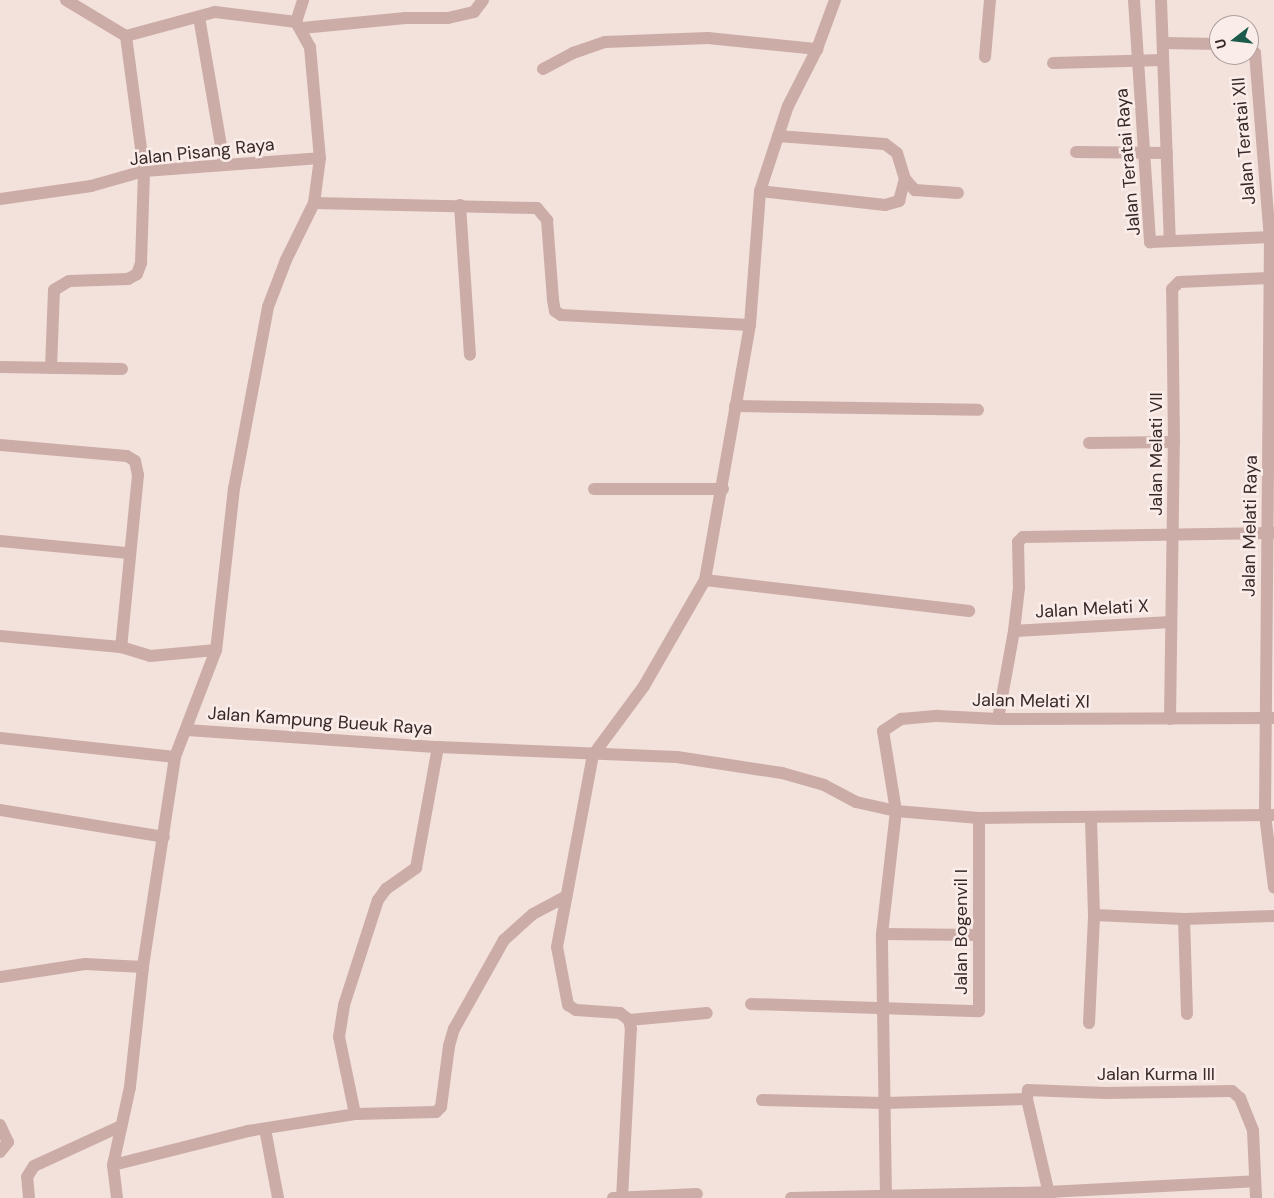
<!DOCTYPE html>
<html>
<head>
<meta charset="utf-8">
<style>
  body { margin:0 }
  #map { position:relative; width:1274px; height:1198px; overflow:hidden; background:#f3e1dc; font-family:"DM Sans",sans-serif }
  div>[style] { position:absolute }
  .minor>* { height:12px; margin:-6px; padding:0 6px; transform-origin:6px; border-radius:6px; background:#ccaca7 }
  span { translate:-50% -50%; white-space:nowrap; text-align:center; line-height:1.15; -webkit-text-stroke:5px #faede9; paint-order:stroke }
  .street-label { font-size:18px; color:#382828 }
  .north { position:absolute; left:1209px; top:15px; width:50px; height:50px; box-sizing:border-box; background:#faede9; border:1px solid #ac9e9c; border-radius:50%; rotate:254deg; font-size:14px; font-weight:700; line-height:20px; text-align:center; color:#382828 }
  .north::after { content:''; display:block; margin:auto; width:18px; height:22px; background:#1c5b4b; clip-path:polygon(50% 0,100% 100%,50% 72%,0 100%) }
</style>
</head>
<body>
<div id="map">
  <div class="minor">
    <div style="left:66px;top:0;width:70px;rotate:31deg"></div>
    <div style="left:126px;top:36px;width:92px;rotate:-15.1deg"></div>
    <div style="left:215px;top:12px;width:82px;rotate:7deg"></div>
    <div style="left:296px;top:22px;width:29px;rotate:61deg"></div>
    <div style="left:310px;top:47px;width:111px;rotate:84.9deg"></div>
    <div style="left:320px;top:158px;width:45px;rotate:97.6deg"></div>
    <div style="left:314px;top:203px;width:64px;rotate:116.2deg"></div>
    <div style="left:286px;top:260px;width:50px;rotate:111deg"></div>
    <div style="left:268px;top:307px;width:184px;rotate:100.6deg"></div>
    <div style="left:234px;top:488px;width:163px;rotate:96.3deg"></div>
    <div style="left:216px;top:650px;width:115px;rotate:111deg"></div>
    <div style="left:175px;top:757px;width:212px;rotate:98.7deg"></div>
    <div style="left:143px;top:967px;width:121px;rotate:96.2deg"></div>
    <div style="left:130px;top:1087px;width:80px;rotate:102.3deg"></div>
    <div style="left:113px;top:1165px;width:33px;rotate:83deg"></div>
    <div style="left:1134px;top:0;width:243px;rotate:86.2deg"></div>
    <div style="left:1150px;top:242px;width:124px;rotate:-2.3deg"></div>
    <div style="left:1161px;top:0;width:241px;rotate:87.9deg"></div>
    <div style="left:199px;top:17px;width:149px;rotate:80.3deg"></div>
    <div style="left:296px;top:22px;width:23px;rotate:-72deg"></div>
    <div style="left:302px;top:28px;width:104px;rotate:-5.5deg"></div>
    <div style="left:406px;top:18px;width:42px"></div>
    <div style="left:448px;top:18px;width:27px;rotate:-13deg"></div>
    <div style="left:474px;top:12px;width:15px;rotate:-53deg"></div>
    <div style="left:1163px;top:43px;width:56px;rotate:1deg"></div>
    <div style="left:1249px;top:45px;width:10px;rotate:53deg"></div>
    <div style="left:1255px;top:53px;width:186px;rotate:85.4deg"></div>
    <div style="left:1270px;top:238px;width:577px;rotate:90.5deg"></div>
    <div style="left:1265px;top:815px;width:73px;rotate:82.9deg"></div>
    <div style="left:985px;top:57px;width:57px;rotate:-85deg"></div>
    <div style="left:1053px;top:63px;width:110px;rotate:-1.6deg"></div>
    <div style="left:543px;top:69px;width:34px;rotate:-28deg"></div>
    <div style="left:573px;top:53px;width:34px;rotate:-19deg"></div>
    <div style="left:605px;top:42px;width:103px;rotate:-2.2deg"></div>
    <div style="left:708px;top:38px;width:110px;rotate:5.8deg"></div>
    <div style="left:778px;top:136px;width:107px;rotate:4.3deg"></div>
    <div style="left:885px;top:144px;width:15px;rotate:37deg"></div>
    <div style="left:897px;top:153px;width:27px;rotate:73deg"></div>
    <div style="left:905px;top:179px;width:15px;rotate:48deg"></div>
    <div style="left:915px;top:190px;width:43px;rotate:4deg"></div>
    <div style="left:1076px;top:152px;width:91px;rotate:0.6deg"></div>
    <div style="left:760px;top:191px;width:126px;rotate:6.4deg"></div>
    <div style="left:885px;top:205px;width:15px;rotate:-16deg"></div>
    <div style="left:899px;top:201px;width:23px;rotate:-75deg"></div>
    <div style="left:0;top:199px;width:92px;rotate:-8.1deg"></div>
    <div style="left:91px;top:186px;width:55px;rotate:-15.8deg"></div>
    <div style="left:144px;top:171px;width:176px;rotate:-4.2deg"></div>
    <div style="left:314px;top:203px;width:223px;rotate:1.3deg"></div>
    <div style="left:537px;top:208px;width:16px;rotate:50deg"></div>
    <div style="left:547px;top:220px;width:80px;rotate:85.7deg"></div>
    <div style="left:553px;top:300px;width:11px;rotate:80deg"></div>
    <div style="left:555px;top:311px;width:7px;rotate:34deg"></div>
    <div style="left:561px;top:315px;width:189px;rotate:3deg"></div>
    <div style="left:460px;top:205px;width:150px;rotate:86.2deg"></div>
    <div style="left:0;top:367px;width:122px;rotate:0.9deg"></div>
    <div style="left:51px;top:368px;width:78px;rotate:-87.8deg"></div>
    <div style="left:54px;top:290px;width:17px;rotate:-31deg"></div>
    <div style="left:69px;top:281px;width:59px;rotate:-1.9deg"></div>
    <div style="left:128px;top:279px;width:10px;rotate:-29deg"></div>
    <div style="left:137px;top:274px;width:12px;rotate:-70deg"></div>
    <div style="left:141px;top:263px;width:92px;rotate:-88.1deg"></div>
    <div style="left:144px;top:171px;width:136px;rotate:-97.6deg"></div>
    <div style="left:735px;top:406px;width:243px;rotate:0.9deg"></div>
    <div style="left:1089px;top:443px;width:85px;rotate:-0.7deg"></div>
    <div style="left:0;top:445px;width:127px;rotate:5deg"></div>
    <div style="left:127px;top:456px;width:9px;rotate:32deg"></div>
    <div style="left:135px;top:461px;width:14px;rotate:78deg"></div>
    <div style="left:138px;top:475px;width:173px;rotate:95.6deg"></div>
    <div style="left:121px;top:647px;width:30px;rotate:17deg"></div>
    <div style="left:150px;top:656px;width:66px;rotate:-5.2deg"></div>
    <div style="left:594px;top:489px;width:129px"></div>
    <div style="left:0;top:541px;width:129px;rotate:5.4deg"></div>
    <div style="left:705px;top:580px;width:266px;rotate:6.7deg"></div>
    <div style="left:1014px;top:631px;width:157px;rotate:-3.3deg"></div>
    <div style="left:0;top:636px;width:121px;rotate:5.2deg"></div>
    <div style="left:998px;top:719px;width:89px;rotate:-79.7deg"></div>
    <div style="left:1014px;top:631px;width:43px;rotate:-83.4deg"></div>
    <div style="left:1019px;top:588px;width:46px;rotate:-91.2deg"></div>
    <div style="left:1018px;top:542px;width:7px;rotate:-45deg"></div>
    <div style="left:1023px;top:537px;width:251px;rotate:-0.9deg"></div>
    <div style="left:1170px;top:719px;width:277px;rotate:-89.2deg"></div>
    <div style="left:1174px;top:442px;width:153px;rotate:-90.7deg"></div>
    <div style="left:1172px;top:289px;width:10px;rotate:-45deg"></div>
    <div style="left:1179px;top:282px;width:90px;rotate:-2.5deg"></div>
    <div style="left:187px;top:730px;width:252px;rotate:3.9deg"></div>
    <div style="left:438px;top:747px;width:239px;rotate:2.4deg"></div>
    <div style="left:677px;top:757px;width:106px;rotate:8.7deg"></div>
    <div style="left:782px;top:773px;width:44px;rotate:15.9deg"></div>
    <div style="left:824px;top:785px;width:36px;rotate:28deg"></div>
    <div style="left:856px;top:802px;width:41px;rotate:12.7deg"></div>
    <div style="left:896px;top:811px;width:83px;rotate:4.8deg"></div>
    <div style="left:979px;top:818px;width:295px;rotate:-0.6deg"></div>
    <div style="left:0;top:738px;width:176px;rotate:6.2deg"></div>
    <div style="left:0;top:810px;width:166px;rotate:9.3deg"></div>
    <div style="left:1094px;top:915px;width:90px;rotate:2.5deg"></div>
    <div style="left:1184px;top:919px;width:90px;rotate:-1.9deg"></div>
    <div style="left:1184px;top:919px;width:95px;rotate:88.2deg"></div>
    <div style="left:882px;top:934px;width:97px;rotate:0.6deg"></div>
    <div style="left:0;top:977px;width:86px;rotate:-8.7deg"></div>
    <div style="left:85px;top:964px;width:58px;rotate:3deg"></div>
    <div style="left:751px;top:1004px;width:228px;rotate:1.8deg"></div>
    <div style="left:979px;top:1011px;width:193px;rotate:-90deg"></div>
    <div style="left:629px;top:1020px;width:78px;rotate:-5.1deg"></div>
    <div style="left:1089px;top:1023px;width:108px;rotate:-87.3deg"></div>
    <div style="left:1094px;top:915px;width:98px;rotate:-91.8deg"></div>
    <div style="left:762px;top:1100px;width:123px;rotate:1.4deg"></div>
    <div style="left:885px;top:1103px;width:142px;rotate:-1.6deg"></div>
    <div style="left:355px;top:1114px;width:79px;rotate:-101.7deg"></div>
    <div style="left:339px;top:1037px;width:32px;rotate:-81deg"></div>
    <div style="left:344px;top:1005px;width:110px;rotate:-72.1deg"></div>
    <div style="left:378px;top:900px;width:14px;rotate:-54deg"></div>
    <div style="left:386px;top:889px;width:37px;rotate:-35deg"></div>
    <div style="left:416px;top:868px;width:123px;rotate:-79.7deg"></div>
    <div style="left:0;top:1125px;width:19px;rotate:65deg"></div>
    <div style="left:8px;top:1142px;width:13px;rotate:129deg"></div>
    <div style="left:265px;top:1129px;width:70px;rotate:79.3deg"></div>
    <div style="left:113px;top:1165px;width:139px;rotate:-14.1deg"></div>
    <div style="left:248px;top:1131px;width:108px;rotate:-9deg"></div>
    <div style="left:355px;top:1114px;width:81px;rotate:-1.4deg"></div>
    <div style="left:436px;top:1112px;width:7px;rotate:-45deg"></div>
    <div style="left:441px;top:1107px;width:62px;rotate:-82.5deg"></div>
    <div style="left:449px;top:1046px;width:18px;rotate:-74deg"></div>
    <div style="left:454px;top:1029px;width:102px;rotate:-60.7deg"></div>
    <div style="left:504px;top:940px;width:39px;rotate:-42deg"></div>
    <div style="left:533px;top:914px;width:38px;rotate:-28deg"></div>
    <div style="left:29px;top:1198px;width:21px;rotate:-95deg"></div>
    <div style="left:27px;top:1177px;width:13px;rotate:-58deg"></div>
    <div style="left:34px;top:1166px;width:96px;rotate:-24.7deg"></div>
    <div style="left:613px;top:1198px;width:84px;rotate:-2.7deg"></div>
    <div style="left:622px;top:1198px;width:169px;rotate:-87deg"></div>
    <div style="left:631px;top:1029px;width:9px;rotate:-103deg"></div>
    <div style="left:629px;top:1020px;width:11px;rotate:-142deg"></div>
    <div style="left:620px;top:1013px;width:44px;rotate:-176.1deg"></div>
    <div style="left:576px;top:1010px;width:9px;rotate:-148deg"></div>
    <div style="left:568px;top:1005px;width:59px;rotate:-100.7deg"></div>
    <div style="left:557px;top:947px;width:195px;rotate:-79.4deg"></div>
    <div style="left:593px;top:755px;width:86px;rotate:-53.5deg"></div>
    <div style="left:644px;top:686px;width:122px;rotate:-60.1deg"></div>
    <div style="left:705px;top:580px;width:259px;rotate:-80deg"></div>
    <div style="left:750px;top:325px;width:134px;rotate:-85.7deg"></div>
    <div style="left:760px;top:191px;width:89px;rotate:-71.8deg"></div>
    <div style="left:788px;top:106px;width:64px;rotate:-63deg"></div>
    <div style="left:817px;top:49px;width:52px;rotate:-69.8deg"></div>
    <div style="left:791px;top:1198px;width:257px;rotate:-1.3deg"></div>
    <div style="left:1048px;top:1192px;width:207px;rotate:-3deg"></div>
    <div style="left:886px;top:1198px;width:264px;rotate:-90.9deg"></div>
    <div style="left:882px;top:934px;width:124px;rotate:-83.5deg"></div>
    <div style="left:896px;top:811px;width:81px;rotate:-99.2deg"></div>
    <div style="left:883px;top:731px;width:22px;rotate:-34deg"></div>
    <div style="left:901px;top:719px;width:37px;rotate:-5deg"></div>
    <div style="left:938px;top:716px;width:60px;rotate:2.9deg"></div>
    <div style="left:998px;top:719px;width:276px;rotate:-0.2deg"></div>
    <div style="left:1050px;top:1198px;width:102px;rotate:-103.1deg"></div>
    <div style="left:1027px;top:1099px;width:9px;rotate:-84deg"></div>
    <div style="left:1028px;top:1090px;width:78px;rotate:2.2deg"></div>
    <div style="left:1106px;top:1093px;width:126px;rotate:-0.9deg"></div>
    <div style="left:1232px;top:1091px;width:11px;rotate:41deg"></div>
    <div style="left:1240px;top:1098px;width:35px;rotate:68deg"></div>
    <div style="left:1253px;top:1131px;width:67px;rotate:87.4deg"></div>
  </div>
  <div class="street-label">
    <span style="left:1244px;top:141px;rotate:-95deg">Jalan Teratai XII</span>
    <span style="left:202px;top:152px;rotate:-6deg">Jalan Pisang Raya</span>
    <span style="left:1128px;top:162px;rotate:-95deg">Jalan Teratai Raya</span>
    <span style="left:1156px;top:454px;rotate:-90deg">Jalan Melati VII</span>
    <span style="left:1250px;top:526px;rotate:-89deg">Jalan Melati Raya</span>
    <span style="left:1092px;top:609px;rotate:-3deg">Jalan Melati X</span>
    <span style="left:1031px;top:701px;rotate:1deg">Jalan Melati XI</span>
    <span style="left:320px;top:721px;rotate:4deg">Jalan Kampung Bueuk Raya</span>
    <span style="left:961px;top:932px;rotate:-90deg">Jalan Bogenvil I</span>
    <span style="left:1156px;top:1074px">Jalan Kurma III</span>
  </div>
  <div class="north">U</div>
</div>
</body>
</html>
